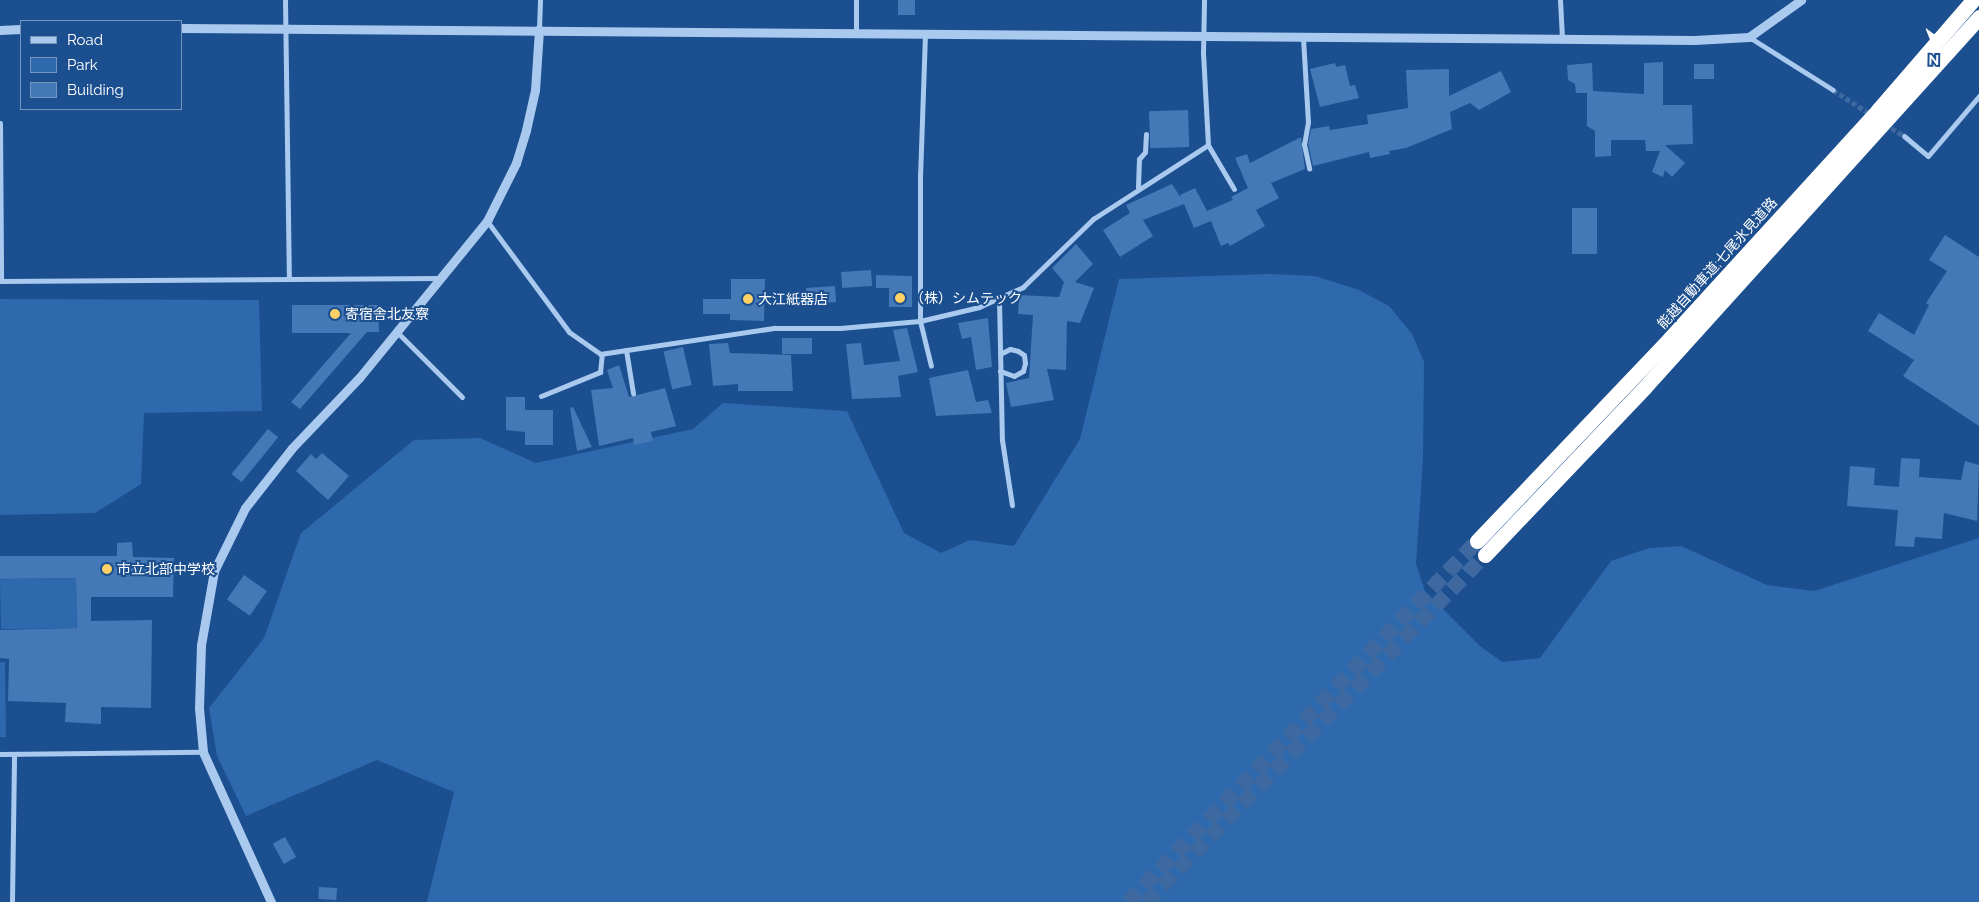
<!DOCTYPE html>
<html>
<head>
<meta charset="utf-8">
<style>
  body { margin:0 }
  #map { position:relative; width:1979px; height:902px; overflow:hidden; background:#1b4f8f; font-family:Raleway,"Noto Sans JP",sans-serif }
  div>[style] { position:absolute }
  .green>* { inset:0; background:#2e69ad; transform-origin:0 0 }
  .building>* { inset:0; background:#4478b7; transform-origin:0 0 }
  .minor-tunnel>* { height:5px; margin-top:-2.5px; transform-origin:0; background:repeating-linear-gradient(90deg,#3d69a0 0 5px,transparent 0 7.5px) }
  .motorway-tunnel>* { height:15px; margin-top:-7.5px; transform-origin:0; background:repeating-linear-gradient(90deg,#3d69a0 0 15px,transparent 0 23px) }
  .minor>* { height:5px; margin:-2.5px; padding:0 2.5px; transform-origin:2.5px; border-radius:2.5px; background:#a9c9ee }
  .tertiary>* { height:9px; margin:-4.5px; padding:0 4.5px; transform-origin:4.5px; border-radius:4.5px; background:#a9c9ee }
  .motorway>* { height:15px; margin:-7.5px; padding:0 7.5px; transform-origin:7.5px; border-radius:7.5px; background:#fff }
  .dots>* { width:14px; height:14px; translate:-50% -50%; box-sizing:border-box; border:2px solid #1b4f8f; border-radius:50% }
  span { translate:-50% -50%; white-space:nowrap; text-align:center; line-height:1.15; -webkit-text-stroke:4px #1b4f8f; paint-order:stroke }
  .street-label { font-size:14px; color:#fff }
  .poi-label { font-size:14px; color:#fff }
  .left { translate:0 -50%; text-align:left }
  .legend { position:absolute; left:20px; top:20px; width:162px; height:90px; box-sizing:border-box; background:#1b4f8f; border:1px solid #7695bc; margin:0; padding:6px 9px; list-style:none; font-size:15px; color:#fff }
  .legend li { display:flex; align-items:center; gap:10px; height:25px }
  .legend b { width:25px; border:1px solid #7695bc }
  .north { position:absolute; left:1909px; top:20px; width:50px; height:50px; -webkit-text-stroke:4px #1b4f8f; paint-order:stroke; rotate:181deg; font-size:14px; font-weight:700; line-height:20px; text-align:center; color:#fff }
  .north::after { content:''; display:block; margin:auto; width:18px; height:22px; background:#fff; clip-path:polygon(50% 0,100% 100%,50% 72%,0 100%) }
</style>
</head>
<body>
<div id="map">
  <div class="green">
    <div style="clip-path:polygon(1268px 274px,1315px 276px,1359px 290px,1389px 306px,1412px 334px,1424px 362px,1423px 459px,1416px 564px,1425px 591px,1480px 646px,1502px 662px,1540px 658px,1611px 561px,1649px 548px,1681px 546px,1767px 585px,1814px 591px,1979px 538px,1979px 902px,427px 902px,454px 792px,377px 760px,246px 816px,217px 756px,209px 708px,264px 638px,301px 533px,414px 440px,480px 438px,536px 463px,693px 429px,723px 403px,847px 411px,904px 533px,941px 553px,970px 540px,1014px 546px,1080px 439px,1119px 279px)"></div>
    <div style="clip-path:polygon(0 299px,259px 300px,262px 411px,144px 413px,141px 484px,95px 513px,0 515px)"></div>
    <div style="left:76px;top:578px;width:50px;height:76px;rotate:89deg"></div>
    <div style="clip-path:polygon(0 662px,5px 662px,6px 737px,0 737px)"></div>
  </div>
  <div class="building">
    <div style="left:898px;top:0;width:17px;height:15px"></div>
    <div style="clip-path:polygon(1663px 62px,1663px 105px,1692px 105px,1693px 144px,1665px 145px,1685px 163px,1672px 177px,1665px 170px,1663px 177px,1652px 172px,1660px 151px,1646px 151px,1645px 140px,1611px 140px,1611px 156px,1595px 157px,1595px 131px,1587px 126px,1587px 93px,1576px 93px,1575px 84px,1568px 80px,1567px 65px,1592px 63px,1593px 91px,1644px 94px,1644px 63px)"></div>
    <div style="clip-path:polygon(1335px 63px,1336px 67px,1345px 65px,1350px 86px,1355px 85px,1359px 98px,1320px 107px,1310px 69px)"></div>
    <div style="left:1694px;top:64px;width:20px;height:15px"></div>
    <div style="clip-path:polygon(1449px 69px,1449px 96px,1501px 71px,1511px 92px,1479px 110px,1470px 103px,1450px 112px,1452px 129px,1406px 148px,1389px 151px,1390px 154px,1370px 158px,1369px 152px,1313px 166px,1308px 144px,1311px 129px,1329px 126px,1330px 130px,1368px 124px,1367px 115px,1408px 108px,1406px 70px)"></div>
    <div style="left:1188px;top:110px;width:37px;height:39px;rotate:88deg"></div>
    <div style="clip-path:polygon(1301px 137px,1305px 169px,1271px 183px,1279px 198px,1256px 210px,1265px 226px,1230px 246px,1228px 243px,1221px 246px,1211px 221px,1194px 228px,1184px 204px,1143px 220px,1153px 236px,1120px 257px,1103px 230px,1130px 213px,1126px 205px,1172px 184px,1181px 198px,1180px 195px,1195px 188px,1207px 211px,1233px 200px,1231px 197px,1248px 188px,1235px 158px,1247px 154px,1250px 163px)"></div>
    <div style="left:1572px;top:208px;width:25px;height:46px"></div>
    <div style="clip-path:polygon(1945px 235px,1979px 257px,1979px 426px,1903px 376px,1914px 360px,1868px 331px,1879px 313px,1914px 335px,1929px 305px,1926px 303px,1947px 271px,1929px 260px)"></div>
    <div style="clip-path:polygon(1076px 244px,1093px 264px,1075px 282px,1094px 288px,1080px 323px,1067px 321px,1066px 370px,1047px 369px,1054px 400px,1011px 407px,1006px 383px,1029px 378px,1033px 315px,1018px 314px,1019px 295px,1059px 297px,1064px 282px,1052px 268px)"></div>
    <div style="left:871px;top:270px;width:16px;height:30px;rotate:86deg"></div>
    <div style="clip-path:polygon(876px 275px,912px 276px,912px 307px,889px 307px,889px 288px,876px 288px)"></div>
    <div style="clip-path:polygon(731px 279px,765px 279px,764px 321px,730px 320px,730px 314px,703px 314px,703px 299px,731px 299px)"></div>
    <div style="left:835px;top:286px;width:16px;height:29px;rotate:86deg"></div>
    <div style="clip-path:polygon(292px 305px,378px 305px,379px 332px,367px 332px,300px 409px,291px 402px,351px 333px,292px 333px)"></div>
    <div style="clip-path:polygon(988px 318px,992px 367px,976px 370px,971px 337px,962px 339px,958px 323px)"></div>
    <div style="clip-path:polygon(907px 328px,918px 372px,898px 376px,901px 397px,852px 399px,846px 344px,861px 343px,864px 365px,900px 361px,893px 330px)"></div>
    <div style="left:812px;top:338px;width:16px;height:30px;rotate:90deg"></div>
    <div style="clip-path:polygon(728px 343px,730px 353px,791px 355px,793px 391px,738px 391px,738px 384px,713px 386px,709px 344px)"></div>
    <div style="left:683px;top:347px;width:39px;height:20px;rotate:77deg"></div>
    <div style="clip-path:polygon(619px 365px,629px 397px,665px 388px,676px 426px,651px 432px,653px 441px,634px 445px,633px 438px,599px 446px,591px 390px,613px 388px,607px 370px)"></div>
    <div style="clip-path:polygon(968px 370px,976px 402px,988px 400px,992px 413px,936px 416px,929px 378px)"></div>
    <div style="clip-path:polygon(506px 397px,525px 397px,525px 410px,553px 410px,553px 445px,525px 445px,525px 432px,506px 430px)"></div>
    <div style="clip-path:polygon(573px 407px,592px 447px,577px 451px,570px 408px)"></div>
    <div style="left:268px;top:429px;width:13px;height:58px;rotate:39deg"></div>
    <div style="clip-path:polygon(322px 453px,349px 476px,328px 500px,296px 471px,311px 454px,316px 459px)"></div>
    <div style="clip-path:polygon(1901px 458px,1920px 459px,1919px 477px,1961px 480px,1965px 461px,1979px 465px,1977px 521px,1944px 513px,1942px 539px,1915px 537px,1914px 547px,1895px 546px,1898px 510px,1847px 506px,1850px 466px,1875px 468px,1874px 485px,1899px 487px)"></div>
    <div style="clip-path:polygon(132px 542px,133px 557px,174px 558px,173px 597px,91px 597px,91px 621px,152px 620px,151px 708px,101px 707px,101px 724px,65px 722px,66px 703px,8px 701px,9px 659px,0 658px,0 630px,77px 628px,76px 578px,0 579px,0 556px,117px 556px,117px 543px)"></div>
    <div style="left:244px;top:575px;width:28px;height:30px;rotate:35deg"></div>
    <div style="left:285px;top:837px;width:23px;height:14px;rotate:61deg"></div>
    <div style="left:319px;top:887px;width:18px;height:12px;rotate:3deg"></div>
  </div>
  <div class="minor-tunnel">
    <div style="left:1833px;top:90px;width:46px;rotate:32.7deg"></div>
    <div style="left:1885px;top:124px;width:22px;rotate:32deg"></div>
  </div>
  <div class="motorway-tunnel">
    <div style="left:1128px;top:902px;width:502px;rotate:-45.97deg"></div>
    <div style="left:1146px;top:902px;width:485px;rotate:-45.7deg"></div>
  </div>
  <div class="minor">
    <div style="left:285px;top:0;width:279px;rotate:89.2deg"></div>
    <div style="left:1560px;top:0;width:39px;rotate:87deg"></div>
    <div style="left:539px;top:29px;width:29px;rotate:-88deg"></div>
    <div style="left:856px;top:33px;width:33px;rotate:-90deg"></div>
    <div style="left:925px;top:34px;width:141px;rotate:92deg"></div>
    <div style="left:920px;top:175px;width:146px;rotate:90deg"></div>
    <div style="left:920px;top:321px;width:46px;rotate:76.3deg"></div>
    <div style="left:1749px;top:37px;width:99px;rotate:32.2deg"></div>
    <div style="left:1303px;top:38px;width:84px;rotate:86.6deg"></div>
    <div style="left:1308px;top:122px;width:22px;rotate:100deg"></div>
    <div style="left:1304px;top:144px;width:25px;rotate:78deg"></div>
    <div style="left:0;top:123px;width:158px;rotate:89.6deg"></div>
    <div style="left:1904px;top:136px;width:31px;rotate:40deg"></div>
    <div style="left:1928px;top:156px;width:79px;rotate:-49.6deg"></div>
    <div style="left:1208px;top:145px;width:51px;rotate:59.4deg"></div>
    <div style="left:1138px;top:187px;width:28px;rotate:-88deg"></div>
    <div style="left:1139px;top:159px;width:9px;rotate:-49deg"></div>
    <div style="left:1145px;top:152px;width:18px;rotate:-87deg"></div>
    <div style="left:487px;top:221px;width:138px;rotate:53.5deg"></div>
    <div style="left:569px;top:332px;width:38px;rotate:35deg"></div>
    <div style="left:600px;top:354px;width:177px;rotate:-8.5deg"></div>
    <div style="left:775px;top:328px;width:65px"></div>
    <div style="left:840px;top:328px;width:80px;rotate:-5deg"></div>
    <div style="left:920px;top:321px;width:61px;rotate:-13.3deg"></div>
    <div style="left:979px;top:307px;width:48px;rotate:-24.4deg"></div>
    <div style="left:1023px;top:287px;width:98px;rotate:-44.2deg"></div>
    <div style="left:1093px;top:219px;width:137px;rotate:-32.8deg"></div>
    <div style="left:1208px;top:145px;width:91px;rotate:-93.1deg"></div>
    <div style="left:1203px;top:54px;width:54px;rotate:-88.9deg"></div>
    <div style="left:0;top:281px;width:440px;rotate:-0.4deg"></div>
    <div style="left:999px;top:300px;width:140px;rotate:88.8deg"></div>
    <div style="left:1002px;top:440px;width:66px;rotate:81.3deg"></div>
    <div style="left:397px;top:332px;width:92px;rotate:45deg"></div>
    <div style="left:626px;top:350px;width:44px;rotate:80.8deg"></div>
    <div style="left:1000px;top:354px;width:11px;rotate:-27deg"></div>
    <div style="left:1010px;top:349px;width:8px;rotate:14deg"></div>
    <div style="left:1018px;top:351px;width:7px;rotate:34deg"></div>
    <div style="left:1024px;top:355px;width:8px;rotate:83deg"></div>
    <div style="left:1025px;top:363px;width:8px;rotate:104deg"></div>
    <div style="left:1023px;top:371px;width:10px;rotate:151deg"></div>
    <div style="left:1014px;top:376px;width:15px;rotate:-160deg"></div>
    <div style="left:541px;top:396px;width:64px;rotate:-22.1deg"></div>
    <div style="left:600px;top:372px;width:18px;rotate:-84deg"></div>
    <div style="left:0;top:754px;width:203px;rotate:-0.6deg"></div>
    <div style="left:12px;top:902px;width:148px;rotate:-89.2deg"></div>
  </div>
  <div class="tertiary">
    <div style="left:181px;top:28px;width:1513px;rotate:0.45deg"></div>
    <div style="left:1694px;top:40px;width:55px;rotate:-3.1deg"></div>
    <div style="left:1749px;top:37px;width:64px;rotate:-35.4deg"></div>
    <div style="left:0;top:30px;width:21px;rotate:-3deg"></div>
    <div style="left:271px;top:902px;width:165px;rotate:-114.4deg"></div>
    <div style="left:203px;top:752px;width:44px;rotate:-95.2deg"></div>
    <div style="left:199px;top:708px;width:63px;rotate:-88.2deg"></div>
    <div style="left:201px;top:645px;width:75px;rotate:-80deg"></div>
    <div style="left:214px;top:571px;width:70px;rotate:-63.8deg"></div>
    <div style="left:245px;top:508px;width:76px;rotate:-51.9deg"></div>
    <div style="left:292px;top:448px;width:97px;rotate:-46.3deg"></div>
    <div style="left:359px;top:378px;width:203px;rotate:-50.8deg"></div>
    <div style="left:487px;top:221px;width:65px;rotate:-63.4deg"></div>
    <div style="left:516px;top:163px;width:34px;rotate:-73deg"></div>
    <div style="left:526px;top:130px;width:41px;rotate:-77.3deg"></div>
    <div style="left:535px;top:90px;width:61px;rotate:-86.2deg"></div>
  </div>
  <div class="motorway">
    <div style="left:1477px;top:541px;width:280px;rotate:-46.4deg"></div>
    <div style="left:1670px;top:338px;width:309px;rotate:-47.6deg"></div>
    <div style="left:1878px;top:110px;width:145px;rotate:-49.2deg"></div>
    <div style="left:1485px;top:555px;width:231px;rotate:-46.4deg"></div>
    <div style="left:1644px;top:388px;width:500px;rotate:-47.9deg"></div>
  </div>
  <div class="dots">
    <div style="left:900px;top:298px;background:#ffd166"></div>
    <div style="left:748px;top:299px;background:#ffd166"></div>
    <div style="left:335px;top:314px;background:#ffd166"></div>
    <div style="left:107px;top:569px;background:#ffd166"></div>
  </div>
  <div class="street-label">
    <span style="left:1717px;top:263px;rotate:-48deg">能越自動車道;七尾氷見道路</span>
  </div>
  <div class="poi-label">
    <span class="left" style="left:910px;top:298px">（株）シムテック</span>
    <span class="left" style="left:758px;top:299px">大江紙器店</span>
    <span class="left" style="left:345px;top:314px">寄宿舎北友寮</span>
    <span class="left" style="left:117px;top:569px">市立北部中学校</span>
  </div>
  <ul class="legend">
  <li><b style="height:6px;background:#a9c9ee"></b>Road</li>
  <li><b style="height:14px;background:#2e69ad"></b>Park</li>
  <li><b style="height:14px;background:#4478b7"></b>Building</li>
  </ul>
  <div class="north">N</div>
</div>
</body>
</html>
